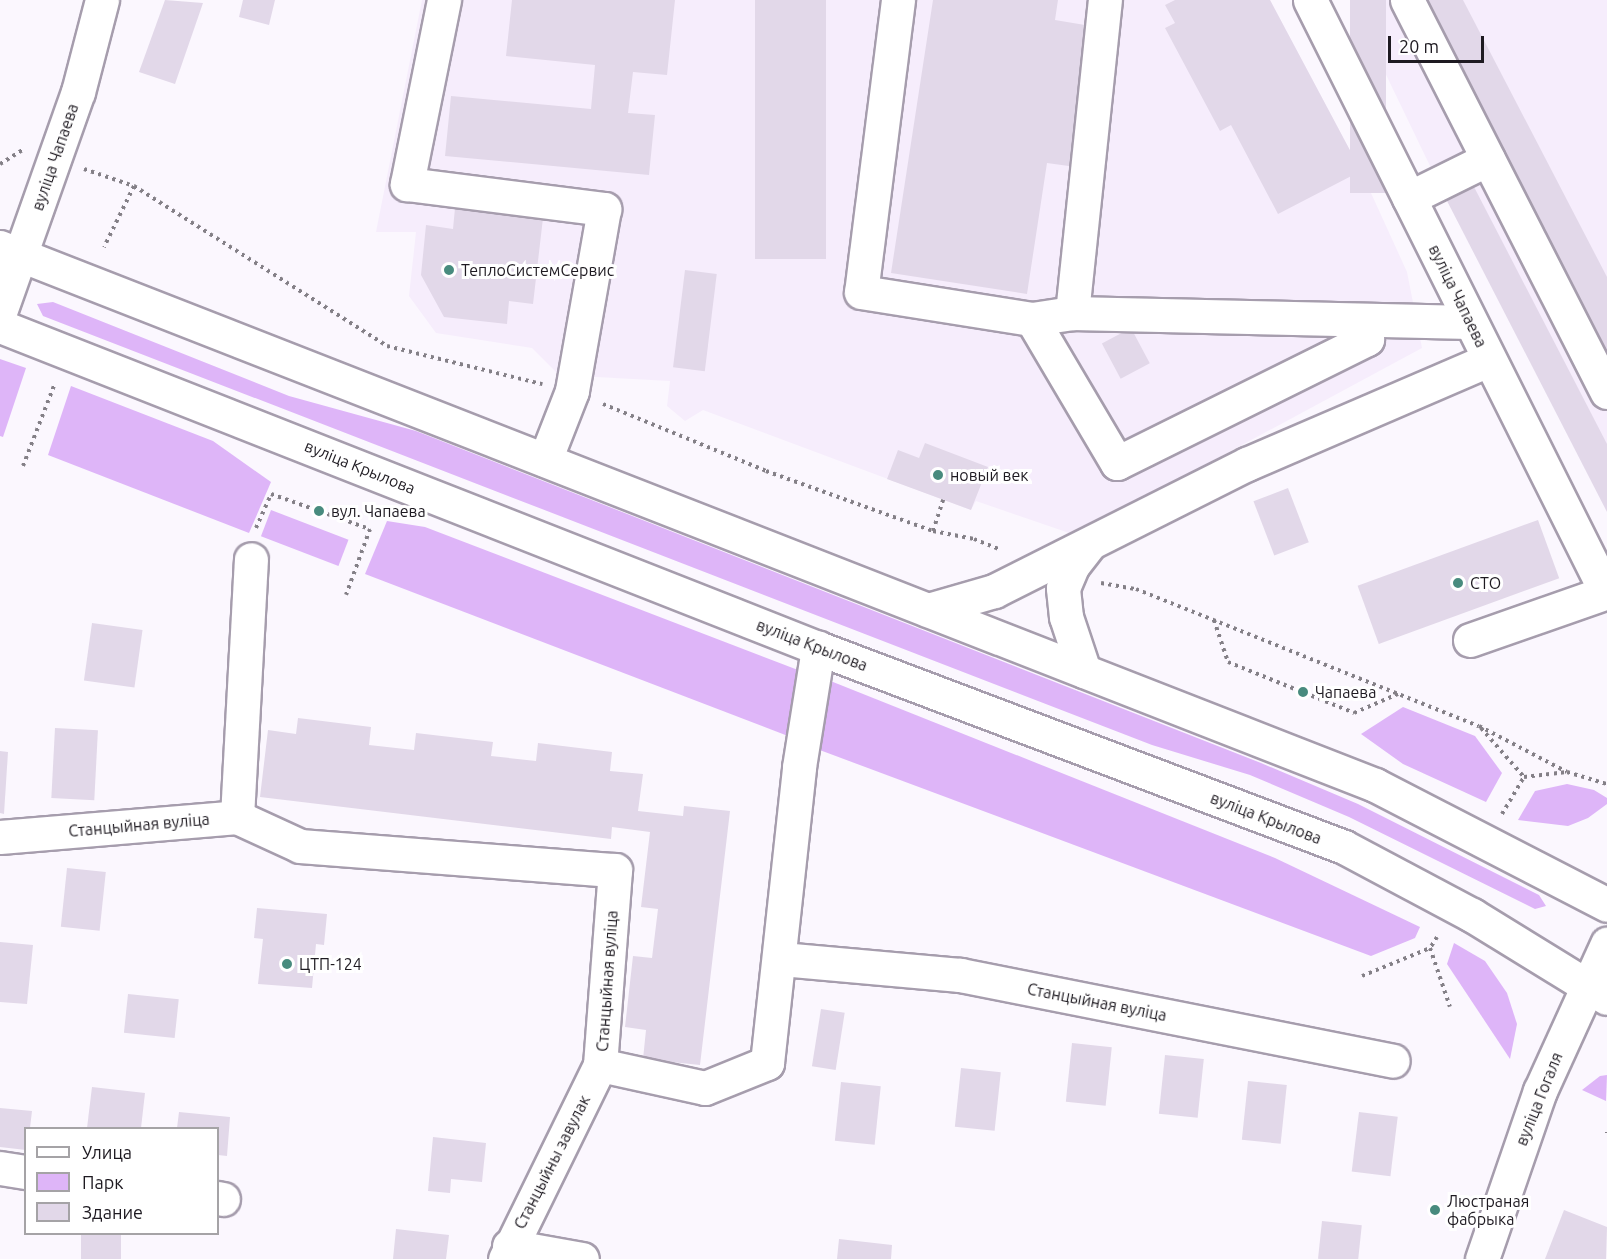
<!DOCTYPE html>
<html>
<head>
<meta charset="utf-8">
<style>
  body { margin:0 }
  #map { position:relative; width:1607px; height:1259px; overflow:hidden; background:#fbf7fe; font-family:Ubuntu,sans-serif }
  div>[style] { position:absolute }
  .built>* { inset:0; background:#f6edfc }
  .green>* { inset:0; background:#deb5f8; transform-origin:0 0 }
  .building>* { inset:0; background:#e2d8e9; transform-origin:0 0 }
  .path>* { height:4px; margin-top:-2px; transform-origin:0; background:repeating-linear-gradient(90deg,#848087 0 3px,transparent 0 7.5px) }
  .roads { filter:drop-shadow(2px 0 #a69dad) drop-shadow(-2px 0 #a69dad) drop-shadow(0 2px #a69dad) drop-shadow(0 -2px #a69dad) }
  .minor>* { height:33px; margin:-16.5px; padding:0 16.5px; transform-origin:16.5px; border-radius:16.5px; background:#fff }
  .major>* { height:33px; margin:-16.5px; padding:0 16.5px; transform-origin:16.5px; border-radius:16.5px; background:#fff }
  .dots>* { width:16px; height:16px; translate:-50% -50%; box-sizing:border-box; border:3px solid #fff; border-radius:50% }
  span { translate:-50% -50%; white-space:nowrap; text-align:center; line-height:1.15; -webkit-text-stroke:6px #fff; paint-order:stroke }
  .street-label { font-size:16px; color:#1e1a21 }
  .poi-label { font-size:16px; color:#1e1a21 }
  .left { translate:0 -50%; text-align:left }
  .legend { position:absolute; left:24px; top:1127px; width:195px; height:108px; box-sizing:border-box; background:#fff; border:2px solid #a5a3a6; margin:0; padding:8px 10px; list-style:none; font-size:18px; color:#1e1a21 }
  .legend li { display:flex; align-items:center; gap:12px; height:30px }
  .legend b { width:30px; border:2px solid #a5a3a6 }
  .scale { position:absolute; left:1388px; top:36px; width:96px; height:27px; box-sizing:border-box; border:3px solid #1e1a21; border-top:0; padding-left:8px; font-size:18px; line-height:21px; white-space:nowrap; color:#1e1a21; -webkit-text-stroke:4px #fff; paint-order:stroke }
</style>
</head>
<body>
<div id="map">
  <div class="built">
    <div style="clip-path:polygon(422px 0,1270px 0,1361px 171px,1407px 272px,1422px 348px,1075px 535px,976px 501px,971px 510px,703px 410px,685px 421px,667px 406px,670px 381px,559px 375px,532px 348px,436px 333px,409px 296px,416px 232px,376px 232px)"></div>
    <div style="clip-path:polygon(1350px 0,1607px 0,1607px 495px,1445px 197px)"></div>
  </div>
  <div class="green">
    <div style="clip-path:polygon(53px 302px,289px 396px,416px 431px,1261px 763px,1358px 804px,1539px 895px,1546px 906px,1535px 909px,1349px 817px,1250px 775px,1152px 745px,43px 316px,37px 304px)"></div>
    <div style="clip-path:polygon(0 359px,26px 368px,3px 437px,0 436px)"></div>
    <div style="clip-path:polygon(71px 386px,213px 441px,271px 482px,249px 533px,48px 455px)"></div>
    <div style="left:271px;top:510px;width:83px;height:28px;rotate:21deg"></div>
    <div style="clip-path:polygon(387px 521px,425px 527px,798px 670px,788px 736px,365px 574px)"></div>
    <div style="clip-path:polygon(828px 680px,1275px 858px,1420px 927px,1415px 938px,1371px 956px,817px 749px)"></div>
    <div style="clip-path:polygon(1403px 707px,1475px 736px,1502px 773px,1486px 802px,1403px 764px,1361px 734px)"></div>
    <div style="clip-path:polygon(1567px 784px,1594px 790px,1607px 798px,1607px 804px,1588px 818px,1568px 826px,1518px 820px,1535px 791px)"></div>
    <div style="clip-path:polygon(1454px 943px,1485px 961px,1507px 993px,1517px 1024px,1510px 1059px,1447px 964px)"></div>
    <div style="clip-path:polygon(1607px 1075px,1606px 1101px,1582px 1090px,1600px 1076px)"></div>
  </div>
  <div class="building">
    <div style="clip-path:polygon(165px 0,203px 3px,175px 84px,139px 72px)"></div>
    <div style="clip-path:polygon(243px 0,275px 0,269px 25px,239px 17px)"></div>
    <div style="clip-path:polygon(512px 0,675px 0,667px 75px,633px 72px,628px 113px,655px 115px,649px 175px,445px 156px,451px 96px,591px 109px,595px 65px,506px 56px)"></div>
    <div style="left:755px;top:0;width:71px;height:259px"></div>
    <div style="clip-path:polygon(933px 0,1058px 0,1055px 20px,1097px 27px,1076px 167px,1047px 163px,1027px 294px,891px 273px)"></div>
    <div style="clip-path:polygon(1175px 0,1270px 0,1361px 171px,1278px 214px,1231px 125px,1220px 131px,1165px 28px,1175px 23px,1165px 5px)"></div>
    <div style="left:1350px;top:0;width:36px;height:193px"></div>
    <div style="clip-path:polygon(1420px 0,1463px 0,1607px 277px,1607px 362px)"></div>
    <div style="clip-path:polygon(1472px 183px,1607px 444px,1607px 512px,1445px 197px)"></div>
    <div style="clip-path:polygon(455px 208px,543px 218px,533px 304px,509px 301px,507px 324px,444px 317px,421px 275px,426px 225px,453px 229px)"></div>
    <div style="left:685px;top:270px;width:32px;height:98px;rotate:7deg"></div>
    <div style="left:1131px;top:328px;width:40px;height:33px;rotate:62deg"></div>
    <div style="clip-path:polygon(925px 443px,988px 467px,971px 510px,887px 479px,898px 450px,919px 458px)"></div>
    <div style="left:1288px;top:488px;width:58px;height:37px;rotate:69deg"></div>
    <div style="left:1538px;top:520px;width:62px;height:192px;rotate:70deg"></div>
    <div style="left:92px;top:623px;width:51px;height:58px;rotate:8deg"></div>
    <div style="clip-path:polygon(298px 718px,371px 727px,369px 745px,414px 750px,416px 733px,493px 742px,491px 756px,536px 761px,538px 743px,612px 752px,610px 771px,643px 774px,638px 811px,683px 816px,684px 806px,730px 811px,700px 1065px,643px 1059px,646px 1030px,625px 1027px,633px 956px,652px 958px,658px 909px,641px 907px,650px 832px,612px 827px,611px 839px,260px 797px,268px 730px,296px 734px)"></div>
    <div style="left:55px;top:728px;width:43px;height:70px;rotate:3deg"></div>
    <div style="clip-path:polygon(0 751px,8px 752px,4px 814px,0 813px)"></div>
    <div style="left:67px;top:868px;width:39px;height:59px;rotate:6deg"></div>
    <div style="clip-path:polygon(257px 908px,327px 914px,324px 945px,316px 944px,312px 988px,258px 984px,263px 939px,254px 938px)"></div>
    <div style="clip-path:polygon(0 942px,33px 945px,27px 1004px,0 1002px)"></div>
    <div style="left:128px;top:994px;width:51px;height:39px;rotate:6deg"></div>
    <div style="left:821px;top:1009px;width:24px;height:58px;rotate:9deg"></div>
    <div style="left:1072px;top:1043px;width:40px;height:59px;rotate:6deg"></div>
    <div style="left:1165px;top:1055px;width:39px;height:59px;rotate:6deg"></div>
    <div style="left:961px;top:1068px;width:40px;height:59px;rotate:6deg"></div>
    <div style="left:1248px;top:1081px;width:39px;height:59px;rotate:6deg"></div>
    <div style="left:841px;top:1082px;width:40px;height:59px;rotate:6deg"></div>
    <div style="clip-path:polygon(92px 1087px,145px 1093px,141px 1128px,87px 1128px)"></div>
    <div style="clip-path:polygon(0 1108px,32px 1111px,30px 1128px,26px 1128px,26px 1150px,0 1147px)"></div>
    <div style="clip-path:polygon(179px 1112px,230px 1117px,227px 1156px,218px 1155px,218px 1128px,177px 1128px)"></div>
    <div style="left:1359px;top:1112px;width:39px;height:60px;rotate:7deg"></div>
    <div style="clip-path:polygon(433px 1137px,486px 1143px,482px 1182px,451px 1179px,450px 1193px,428px 1191px)"></div>
    <div style="clip-path:polygon(1564px 1210px,1607px 1227px,1606px 1259px,1545px 1259px)"></div>
    <div style="left:1322px;top:1221px;width:40px;height:38px;rotate:6deg"></div>
    <div style="clip-path:polygon(396px 1229px,449px 1235px,446px 1259px,393px 1259px)"></div>
    <div style="left:81px;top:1234px;width:40px;height:25px"></div>
    <div style="clip-path:polygon(839px 1239px,892px 1245px,891px 1259px,837px 1259px)"></div>
  </div>
  <div class="path">
    <div style="left:0;top:164px;width:26px;rotate:-32deg"></div>
    <div style="left:84px;top:169px;width:53px;rotate:18.8deg"></div>
    <div style="left:134px;top:186px;width:68px;rotate:116.2deg"></div>
    <div style="left:134px;top:186px;width:299px;rotate:32.3deg"></div>
    <div style="left:387px;top:346px;width:160px;rotate:13.8deg"></div>
    <div style="left:603px;top:404px;width:176px;rotate:22.3deg"></div>
    <div style="left:766px;top:471px;width:177px;rotate:19.8deg"></div>
    <div style="left:933px;top:531px;width:42px;rotate:11deg"></div>
    <div style="left:974px;top:539px;width:29px;rotate:22deg"></div>
    <div style="left:23px;top:466px;width:89px;rotate:-68.9deg"></div>
    <div style="left:256px;top:528px;width:37px;rotate:-66deg"></div>
    <div style="left:271px;top:494px;width:105px;rotate:19.5deg"></div>
    <div style="left:370px;top:529px;width:70px;rotate:110deg"></div>
    <div style="left:933px;top:531px;width:33px;rotate:-72deg"></div>
    <div style="left:1101px;top:583px;width:36px;rotate:10deg"></div>
    <div style="left:1136px;top:589px;width:369px;rotate:21.8deg"></div>
    <div style="left:1479px;top:726px;width:99px;rotate:27.6deg"></div>
    <div style="left:1214px;top:620px;width:44px;rotate:71.6deg"></div>
    <div style="left:1228px;top:662px;width:136px;rotate:22deg"></div>
    <div style="left:1354px;top:713px;width:48px;rotate:-23.4deg"></div>
    <div style="left:1481px;top:728px;width:65px;rotate:48.7deg"></div>
    <div style="left:1502px;top:814px;width:43px;rotate:-59.3deg"></div>
    <div style="left:1524px;top:777px;width:43px;rotate:-6.6deg"></div>
    <div style="left:1567px;top:772px;width:42px;rotate:16.7deg"></div>
    <div style="left:1437px;top:937px;width:13px;rotate:122deg"></div>
    <div style="left:1430px;top:948px;width:62px;rotate:71.3deg"></div>
    <div style="left:1362px;top:976px;width:74px;rotate:-22.4deg"></div>
    <div style="left:1607px;top:1133px;width:1px;rotate:-90deg"></div>
  </div>
  <div class="roads">
    <div class="minor">
      <div style="left:444px;top:0;width:188px;rotate:101.4deg"></div>
      <div style="left:407px;top:184px;width:199px;rotate:7.2deg"></div>
      <div style="left:604px;top:209px;width:185px;rotate:100deg"></div>
      <div style="left:572px;top:391px;width:74px;rotate:111.4deg"></div>
      <div style="left:898px;top:0;width:294px;rotate:97.2deg"></div>
      <div style="left:861px;top:292px;width:173px;rotate:9deg"></div>
      <div style="left:1310px;top:0;width:662px;rotate:63.43deg"></div>
      <div style="left:1407px;top:0;width:440px;rotate:63deg"></div>
      <div style="left:1409px;top:198px;width:88px;rotate:-26.3deg"></div>
      <div style="left:0;top:312px;width:233px;rotate:-70.5deg"></div>
      <div style="left:78px;top:92px;width:95px;rotate:-75.4deg"></div>
      <div style="left:1072px;top:313px;width:315px;rotate:-84deg"></div>
      <div style="left:1361px;top:320px;width:20px;rotate:72deg"></div>
      <div style="left:1367px;top:339px;width:279px;rotate:153.6deg"></div>
      <div style="left:1117px;top:463px;width:167px;rotate:-120.6deg"></div>
      <div style="left:1032px;top:319px;width:40px;rotate:-8.5deg"></div>
      <div style="left:1072px;top:313px;width:398px;rotate:1.3deg"></div>
      <div style="left:928px;top:610px;width:69px;rotate:-16.1deg"></div>
      <div style="left:994px;top:591px;width:283px;rotate:-26.7deg"></div>
      <div style="left:1247px;top:464px;width:263px;rotate:-23.3deg"></div>
      <div style="left:1470px;top:640px;width:145px;rotate:-19.3deg"></div>
      <div style="left:1084px;top:671px;width:57px;rotate:-108.4deg"></div>
      <div style="left:1066px;top:617px;width:29px;rotate:-96deg"></div>
      <div style="left:1063px;top:588px;width:25px;rotate:-67deg"></div>
      <div style="left:1073px;top:565px;width:24px;rotate:-52deg"></div>
      <div style="left:237px;top:817px;width:258px;rotate:-86.9deg"></div>
      <div style="left:0;top:837px;width:238px;rotate:-4.8deg"></div>
      <div style="left:237px;top:817px;width:69px;rotate:24.7deg"></div>
      <div style="left:300px;top:846px;width:316px;rotate:4.4deg"></div>
      <div style="left:615px;top:870px;width:196px;rotate:94.4deg"></div>
      <div style="left:600px;top:1065px;width:107px;rotate:12.4deg"></div>
      <div style="left:705px;top:1088px;width:67px;rotate:-22deg"></div>
      <div style="left:767px;top:1063px;width:298px;rotate:-83.8deg"></div>
      <div style="left:799px;top:767px;width:121px;rotate:-80.9deg"></div>
      <div style="left:781px;top:959px;width:180px;rotate:5.1deg"></div>
      <div style="left:960px;top:975px;width:441px;rotate:11.2deg"></div>
      <div style="left:0;top:1168px;width:26px;rotate:9deg"></div>
      <div style="left:218px;top:1198px;width:5px;rotate:11deg"></div>
      <div style="left:509px;top:1246px;width:74px;rotate:10.1deg"></div>
      <div style="left:505px;top:1259px;width:216px;rotate:-63.9deg"></div>
    </div>
    <div class="major">
      <div style="left:0;top:247px;width:1477px;rotate:21.37deg"></div>
      <div style="left:1375px;top:785px;width:261px;rotate:27.3deg"></div>
      <div style="left:0;top:326px;width:879px;rotate:21.49deg"></div>
      <div style="left:818px;top:648px;width:562px;rotate:20.72deg"></div>
      <div style="left:1344px;top:847px;width:145px;rotate:28deg"></div>
      <div style="left:1472px;top:915px;width:158px;rotate:31.6deg"></div>
      <div style="left:1482px;top:1259px;width:178px;rotate:-71deg"></div>
      <div style="left:1540px;top:1091px;width:162px;rotate:-65.5deg"></div>
    </div>
  </div>
  <div class="dots">
    <div style="left:449px;top:270px;background:#488b7e"></div>
    <div style="left:938px;top:475px;background:#488b7e"></div>
    <div style="left:319px;top:511px;background:#488b7e"></div>
    <div style="left:1458px;top:583px;background:#488b7e"></div>
    <div style="left:1303px;top:692px;background:#488b7e"></div>
    <div style="left:287px;top:964px;background:#488b7e"></div>
    <div style="left:1435px;top:1210px;background:#488b7e"></div>
  </div>
  <div class="street-label">
    <span style="left:55px;top:157px;rotate:-71deg">вуліца Чапаева</span>
    <span style="left:1458px;top:296px;rotate:64deg">вуліца Чапаева</span>
    <span style="left:360px;top:467px;rotate:22deg">вуліца Крылова</span>
    <span style="left:812px;top:645px;rotate:21deg">вуліца Крылова</span>
    <span style="left:1266px;top:818px;rotate:21deg">вуліца Крылова</span>
    <span style="left:139px;top:825px;rotate:-5deg">Станцыйная вуліца</span>
    <span style="left:607px;top:981px;rotate:-86deg">Станцыйная вуліца</span>
    <span style="left:1097px;top:1002px;rotate:11deg">Станцыйная вуліца</span>
    <span style="left:1539px;top:1099px;rotate:-68deg">вуліца Гогаля</span>
    <span style="left:552px;top:1162px;rotate:-63deg">Станцыйны завулак</span>
  </div>
  <div class="poi-label">
    <span class="left" style="left:461px;top:270px">ТеплоСистемСервис</span>
    <span class="left" style="left:950px;top:475px">новый век</span>
    <span class="left" style="left:331px;top:511px">вул. Чапаева</span>
    <span class="left" style="left:1470px;top:583px">СТО</span>
    <span class="left" style="left:1315px;top:692px">Чапаева</span>
    <span class="left" style="left:299px;top:964px">ЦТП-124</span>
    <span class="left" style="left:1447px;top:1210px">Люстраная<br>фабрыка</span>
  </div>
  <ul class="legend">
  <li><b style="height:8px;background:#fff"></b>Улица</li>
  <li><b style="height:16px;background:#deb5f8"></b>Парк</li>
  <li><b style="height:16px;background:#e2d8e9"></b>Здание</li>
  </ul>
  <div class="scale">20 m</div>
</div>
</body>
</html>
